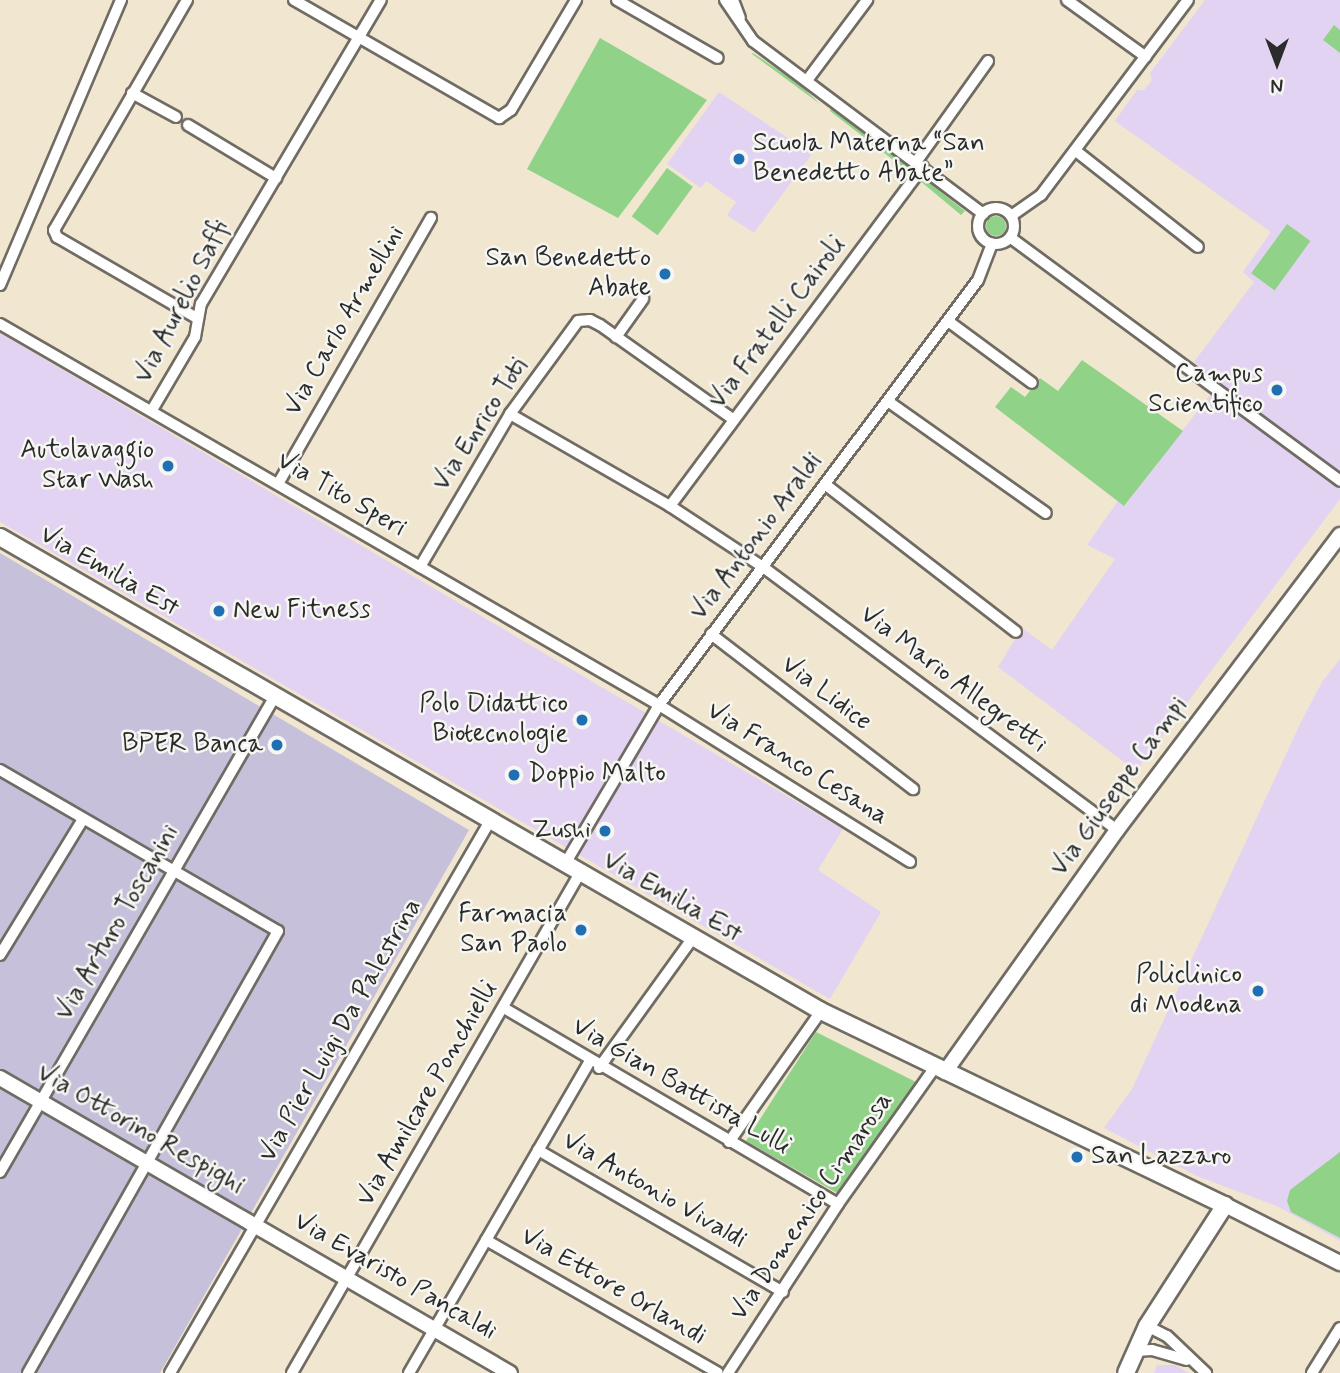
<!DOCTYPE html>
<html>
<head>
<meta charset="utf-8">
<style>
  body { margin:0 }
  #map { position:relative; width:1340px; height:1373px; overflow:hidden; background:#f1e6cf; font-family:Mynerve,sans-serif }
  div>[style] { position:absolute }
  .built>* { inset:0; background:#e3d3f2 }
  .industrial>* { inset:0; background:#c6c0da }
  .green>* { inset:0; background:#91d289; transform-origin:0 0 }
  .round { border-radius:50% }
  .roads { filter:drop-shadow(2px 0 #706c64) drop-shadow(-2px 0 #706c64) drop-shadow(0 2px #706c64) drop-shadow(0 -2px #706c64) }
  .minor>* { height:10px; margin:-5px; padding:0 5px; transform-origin:5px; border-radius:5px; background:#fff }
  .minor>.ring { margin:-5px; padding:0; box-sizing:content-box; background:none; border:10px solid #fff; border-radius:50% }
  .tertiary>* { height:14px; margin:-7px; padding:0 7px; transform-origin:7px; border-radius:7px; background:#fff }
  .secondary>* { height:16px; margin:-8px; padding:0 8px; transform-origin:8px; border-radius:8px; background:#fff }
  .dots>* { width:19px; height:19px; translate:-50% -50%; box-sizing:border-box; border:4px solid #f6f6f2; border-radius:50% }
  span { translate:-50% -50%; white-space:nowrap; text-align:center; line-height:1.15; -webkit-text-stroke:5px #f6f6f2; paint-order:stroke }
  .poi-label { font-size:26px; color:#2b2b2b }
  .left { translate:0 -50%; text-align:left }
  .right { translate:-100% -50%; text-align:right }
  .street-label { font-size:26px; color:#2b2b2b }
  .north { position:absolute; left:1242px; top:28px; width:70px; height:70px; -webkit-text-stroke:5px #f6f6f2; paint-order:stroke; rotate:180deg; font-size:19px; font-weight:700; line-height:28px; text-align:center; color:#2b2b2b }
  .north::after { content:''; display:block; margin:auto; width:24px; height:32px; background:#2b2b2b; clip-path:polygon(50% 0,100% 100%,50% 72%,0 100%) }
</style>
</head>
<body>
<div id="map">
  <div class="built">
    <div style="clip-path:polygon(1205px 0,1340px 0,1340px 499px,1136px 771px,998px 667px,1022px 628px,1052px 650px,1115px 559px,1087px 545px,1118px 501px,1125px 505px,1220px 382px,1194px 362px,1254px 282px,1243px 272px,1271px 232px,1115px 121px,1137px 90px,1144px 90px,1152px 80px,1150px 73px)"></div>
    <div style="clip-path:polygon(719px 92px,812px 154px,754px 233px,727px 215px,736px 202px,706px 181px,701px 188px,667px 164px)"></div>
    <div style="clip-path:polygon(0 333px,843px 829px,818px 870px,881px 912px,830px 999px,0 522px)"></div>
    <div style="clip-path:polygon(1340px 659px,1340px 1241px,1277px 1206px,1197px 1176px,1104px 1128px,1132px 1089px,1300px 724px,1322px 682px)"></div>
    <div style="clip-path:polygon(1157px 1365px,1176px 1365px,1188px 1373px,1154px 1373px)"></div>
  </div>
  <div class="industrial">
    <div style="clip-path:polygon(0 553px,469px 830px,160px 1373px,0 1373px)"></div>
  </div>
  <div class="green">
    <div style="clip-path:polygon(1334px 25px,1340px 30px,1340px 53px,1323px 40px)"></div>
    <div style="clip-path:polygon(600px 38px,707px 100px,618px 218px,527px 169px)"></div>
    <div style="clip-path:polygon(753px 53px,799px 84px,820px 104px,752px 54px)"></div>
    <div style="clip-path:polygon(831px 109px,910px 168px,910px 173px,830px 111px)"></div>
    <div style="left:667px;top:168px;width:32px;height:60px;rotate:36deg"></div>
    <div style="clip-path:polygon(923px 178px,965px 211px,961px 215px,919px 180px)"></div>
    <div class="round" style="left:986px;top:216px;width:20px;height:20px"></div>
    <div style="left:1287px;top:224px;width:29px;height:61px;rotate:36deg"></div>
    <div style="clip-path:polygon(1082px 360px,1183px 431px,1124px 506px,995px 407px,1011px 387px,1025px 397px,1040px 378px,1058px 391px)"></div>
    <div style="clip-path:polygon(816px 1032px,916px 1082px,837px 1193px,746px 1141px)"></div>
    <div style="clip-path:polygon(1340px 1152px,1340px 1238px,1291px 1212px,1287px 1201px,1290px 1190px)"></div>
  </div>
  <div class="roads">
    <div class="minor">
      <div style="left:187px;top:0;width:266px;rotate:120deg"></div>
      <div style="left:54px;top:230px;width:8px;rotate:67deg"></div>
      <div style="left:57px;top:237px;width:162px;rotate:30.1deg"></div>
      <div style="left:294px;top:0;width:237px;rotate:29.9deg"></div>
      <div style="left:499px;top:118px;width:14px;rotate:-34deg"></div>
      <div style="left:511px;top:110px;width:128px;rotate:-59.4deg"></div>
      <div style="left:617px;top:0;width:116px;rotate:29.9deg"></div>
      <div style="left:725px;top:0;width:50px;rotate:55.7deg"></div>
      <div style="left:753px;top:41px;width:288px;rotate:36.9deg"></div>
      <div style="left:733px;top:0;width:19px;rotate:69deg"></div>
      <div style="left:1067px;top:0;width:97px;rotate:35.8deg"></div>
      <div style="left:808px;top:79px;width:99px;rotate:-53.2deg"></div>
      <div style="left:132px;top:93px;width:50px;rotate:28.6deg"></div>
      <div style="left:188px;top:125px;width:103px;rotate:31.1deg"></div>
      <div style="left:1076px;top:151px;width:155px;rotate:38.2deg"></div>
      <div style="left:916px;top:162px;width:124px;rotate:-54.5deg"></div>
      <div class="ring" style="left:978px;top:208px;width:26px;height:26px"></div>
      <div style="left:1011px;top:216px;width:37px;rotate:-35deg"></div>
      <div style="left:1041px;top:195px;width:244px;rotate:-53deg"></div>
      <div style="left:1011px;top:238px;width:409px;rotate:36.4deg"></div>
      <div style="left:0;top:285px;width:310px;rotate:-67deg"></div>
      <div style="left:948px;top:321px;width:104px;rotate:36.4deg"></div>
      <div style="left:0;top:324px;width:761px;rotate:30.03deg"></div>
      <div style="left:659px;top:705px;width:296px;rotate:32deg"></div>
      <div style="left:616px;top:337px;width:47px;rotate:-54.6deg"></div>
      <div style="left:889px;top:402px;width:192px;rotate:35.3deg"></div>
      <div style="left:152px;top:410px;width:85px;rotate:-59.5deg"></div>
      <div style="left:195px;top:337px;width:34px;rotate:-80deg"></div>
      <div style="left:201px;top:304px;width:353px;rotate:-59.4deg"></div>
      <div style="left:510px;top:414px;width:185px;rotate:29.9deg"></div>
      <div style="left:670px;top:506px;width:111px;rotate:33.3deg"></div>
      <div style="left:763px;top:567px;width:441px;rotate:36.6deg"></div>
      <div style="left:278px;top:484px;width:307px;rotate:-60.1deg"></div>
      <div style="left:826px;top:485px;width:240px;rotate:37.7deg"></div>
      <div style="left:670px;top:506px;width:423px;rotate:-53.3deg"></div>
      <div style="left:420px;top:567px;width:178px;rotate:-59.5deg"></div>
      <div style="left:510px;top:414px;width:115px;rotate:-53.8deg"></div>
      <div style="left:578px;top:321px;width:12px;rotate:-5deg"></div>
      <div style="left:590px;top:320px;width:11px;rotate:27deg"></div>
      <div style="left:600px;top:325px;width:164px;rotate:35.3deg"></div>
      <div style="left:711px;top:634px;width:255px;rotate:37.5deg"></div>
      <div style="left:0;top:770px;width:321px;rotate:30.1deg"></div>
      <div style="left:278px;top:931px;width:508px;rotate:119.49deg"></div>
      <div style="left:565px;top:864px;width:185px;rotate:-59.4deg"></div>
      <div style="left:659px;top:705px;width:531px;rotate:-53.11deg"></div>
      <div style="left:978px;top:280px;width:39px;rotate:-69deg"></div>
      <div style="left:0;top:955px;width:159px;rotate:-58.6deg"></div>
      <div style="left:504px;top:1008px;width:387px;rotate:30.4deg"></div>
      <div style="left:599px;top:1068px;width:159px;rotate:-54.2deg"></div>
      <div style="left:729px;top:1142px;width:160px;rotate:-54.9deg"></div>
      <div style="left:538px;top:1150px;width:283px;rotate:30.1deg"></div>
      <div style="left:0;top:1172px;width:550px;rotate:-59.98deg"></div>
      <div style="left:486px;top:1240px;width:267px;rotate:29.8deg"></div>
      <div style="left:1147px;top:1326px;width:22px;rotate:27deg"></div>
      <div style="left:1167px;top:1336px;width:54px;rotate:43.5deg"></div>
      <div style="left:1135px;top:1351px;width:17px;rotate:-3deg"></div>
      <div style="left:1152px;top:1350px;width:36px;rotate:16deg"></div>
      <div style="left:170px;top:1373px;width:638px;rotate:-59.9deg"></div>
      <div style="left:292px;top:1373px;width:577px;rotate:-60.06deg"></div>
      <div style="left:409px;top:1373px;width:359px;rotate:-59.9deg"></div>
      <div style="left:728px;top:1373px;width:202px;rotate:-56.9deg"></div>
      <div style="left:838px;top:1204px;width:168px;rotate:-54.7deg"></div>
      <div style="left:1312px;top:1373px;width:53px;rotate:-58.1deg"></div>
    </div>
    <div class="tertiary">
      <div style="left:945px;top:1072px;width:297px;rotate:-54.6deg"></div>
      <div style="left:1117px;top:830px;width:370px;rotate:-52.9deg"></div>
      <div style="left:0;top:1078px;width:589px;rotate:30.05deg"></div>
      <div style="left:1225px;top:1205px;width:129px;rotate:26.8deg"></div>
    </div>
    <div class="secondary">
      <div style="left:0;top:537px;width:948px;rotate:30deg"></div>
      <div style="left:821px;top:1011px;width:448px;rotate:25.7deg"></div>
      <div style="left:1225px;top:1205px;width:144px;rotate:122.8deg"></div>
      <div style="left:1147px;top:1326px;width:51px;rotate:114.1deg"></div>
    </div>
  </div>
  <div class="dots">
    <div style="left:739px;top:159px;background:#1f6fb2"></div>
    <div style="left:665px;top:274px;background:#1f6fb2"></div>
    <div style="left:1277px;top:390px;background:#1f6fb2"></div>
    <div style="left:168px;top:466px;background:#1f6fb2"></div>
    <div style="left:219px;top:611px;background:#1f6fb2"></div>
    <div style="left:582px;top:720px;background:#1f6fb2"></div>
    <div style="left:277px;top:745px;background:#1f6fb2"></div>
    <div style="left:514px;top:775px;background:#1f6fb2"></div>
    <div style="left:605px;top:831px;background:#1f6fb2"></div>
    <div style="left:581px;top:930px;background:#1f6fb2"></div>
    <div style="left:1258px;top:991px;background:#1f6fb2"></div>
    <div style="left:1077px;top:1157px;background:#1f6fb2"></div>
  </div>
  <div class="poi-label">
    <span class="left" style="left:753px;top:159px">Scuola Materna “San<br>Benedetto Abate”</span>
    <span class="right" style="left:651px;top:274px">San Benedetto<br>Abate</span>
    <span class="right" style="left:1263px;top:390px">Campus<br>Scientifico</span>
    <span class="right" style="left:154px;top:466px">Autolavaggio<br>Star Wash</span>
    <span class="left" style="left:233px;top:611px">New Fitness</span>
    <span class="right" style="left:568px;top:720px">Polo Didattico<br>Biotecnologie</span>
    <span class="right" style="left:263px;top:745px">BPER Banca</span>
    <span class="left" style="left:528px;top:775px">Doppio Malto</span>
    <span class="right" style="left:591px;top:831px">Zushi</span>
    <span class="right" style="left:567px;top:930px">Farmacia<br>San Paolo</span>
    <span class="right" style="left:1242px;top:991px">Policlinico<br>di Modena</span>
    <span class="left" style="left:1091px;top:1157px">San Lazzaro</span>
  </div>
  <div class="street-label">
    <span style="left:183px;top:302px;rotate:-63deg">Via Aurelio Saffi</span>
    <span style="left:345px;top:321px;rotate:-60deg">Via Carlo Armellini</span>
    <span style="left:778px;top:323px;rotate:-53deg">Via Fratelli Cairoli</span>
    <span style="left:481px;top:425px;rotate:-57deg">Via Enrico Toti</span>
    <span style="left:341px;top:495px;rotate:30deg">Via Tito Speri</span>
    <span style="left:757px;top:537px;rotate:-53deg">Via Antonio Araldi</span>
    <span style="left:109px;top:572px;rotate:30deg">Via Emilia Est</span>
    <span style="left:953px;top:680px;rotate:37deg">Via Mario Allegretti</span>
    <span style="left:826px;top:694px;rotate:37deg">Via Lidice</span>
    <span style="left:797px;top:764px;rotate:32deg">Via Franco Cesana</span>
    <span style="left:1120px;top:787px;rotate:-54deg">Via Giuseppe Campi</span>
    <span style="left:672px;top:898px;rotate:30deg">Via Emilia Est</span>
    <span style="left:118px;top:923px;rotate:-60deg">Via Arturo Toscanini</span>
    <span style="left:341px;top:1031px;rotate:-60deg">Via Pier Luigi Da Palestrina</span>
    <span style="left:681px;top:1087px;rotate:30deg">Via Gian Battista Lulli</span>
    <span style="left:428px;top:1094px;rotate:-60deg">Via Amilcare Ponchielli</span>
    <span style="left:140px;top:1130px;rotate:30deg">Via Ottorino Respighi</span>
    <span style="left:654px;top:1191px;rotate:30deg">Via Antonio Vivaldi</span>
    <span style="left:812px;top:1207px;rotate:-56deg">Via Domenico Cimarosa</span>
    <span style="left:395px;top:1277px;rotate:30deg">Via Evaristo Pancaldi</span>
    <span style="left:613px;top:1287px;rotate:30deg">Via Ettore Orlandi</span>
  </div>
  <div class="north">N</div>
</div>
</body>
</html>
